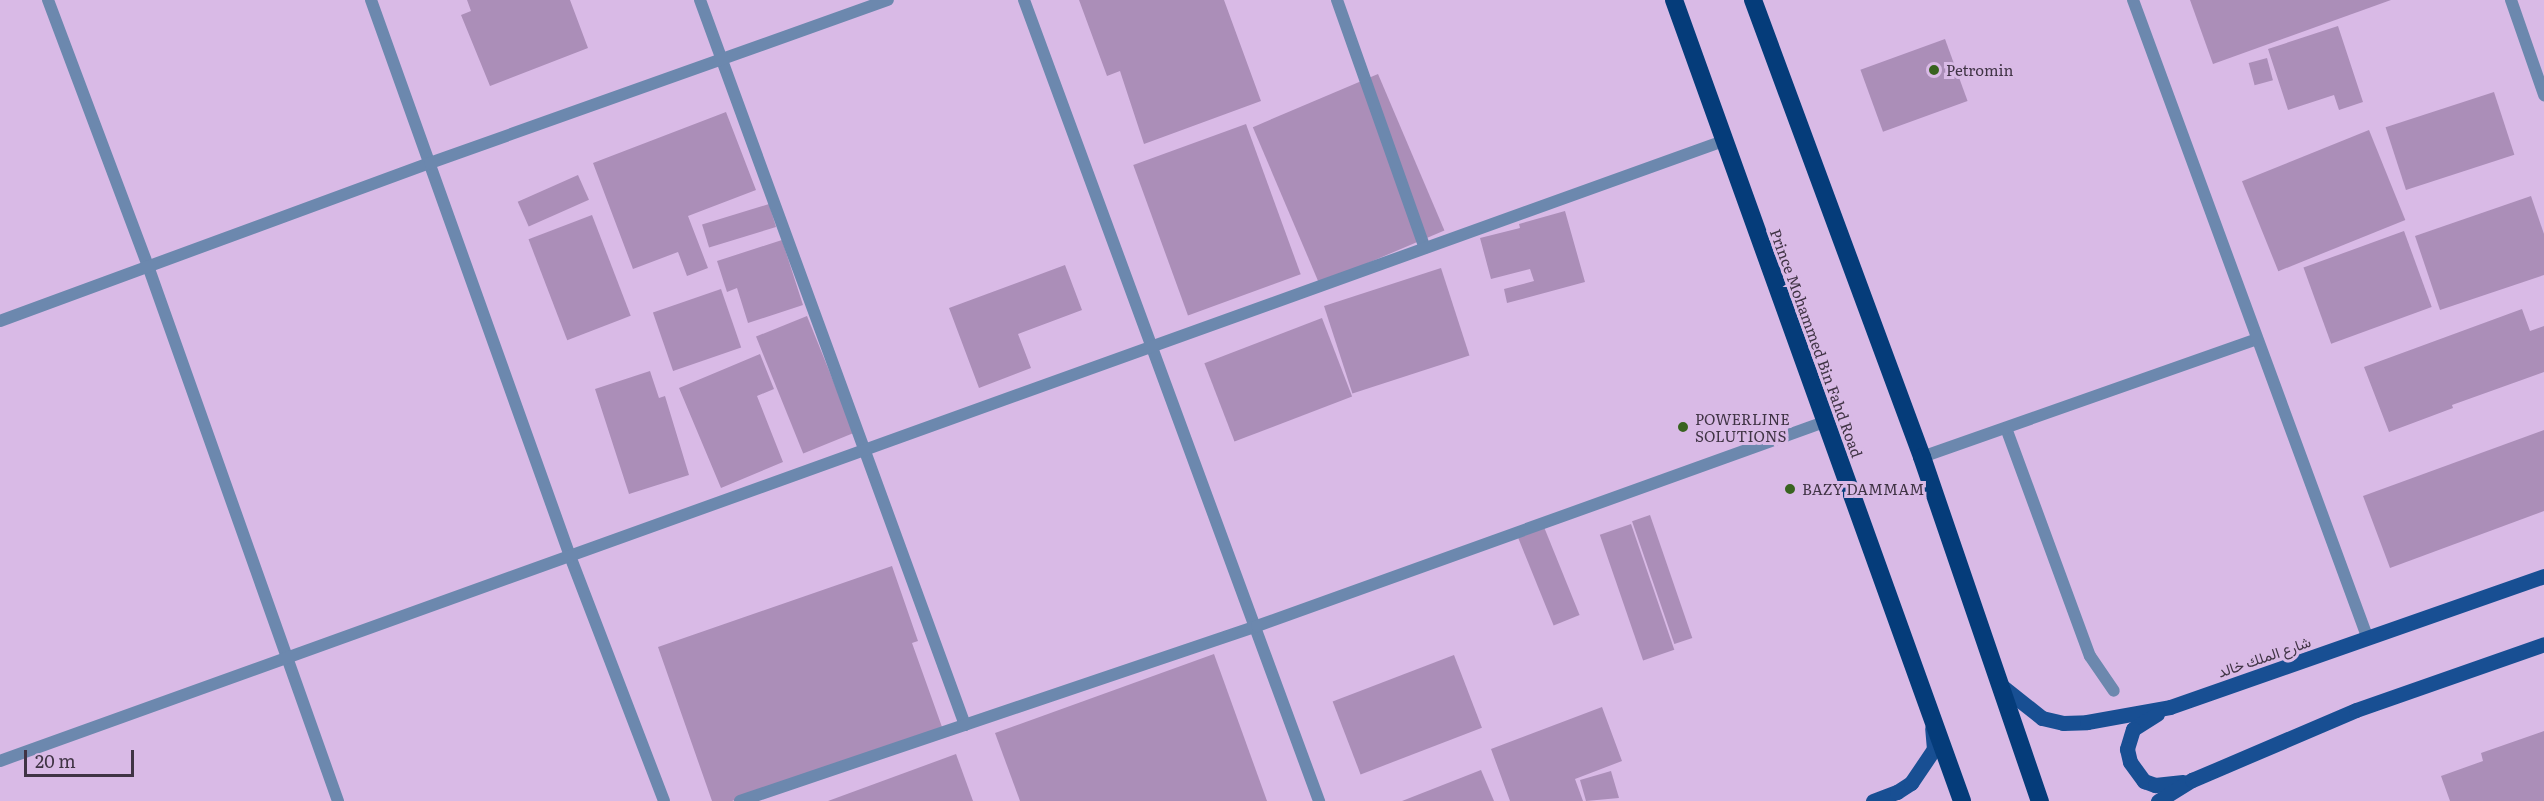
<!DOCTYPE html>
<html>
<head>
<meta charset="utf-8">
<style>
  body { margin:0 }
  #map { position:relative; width:2544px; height:801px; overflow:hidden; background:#d9bae6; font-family:Literata,Vazirmatn,serif }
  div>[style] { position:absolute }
  .building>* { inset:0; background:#ab8eb8; transform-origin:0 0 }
  .lane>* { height:12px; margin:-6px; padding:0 6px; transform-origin:6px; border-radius:6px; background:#6c88ae }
  .street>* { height:12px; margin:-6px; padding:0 6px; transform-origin:6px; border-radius:6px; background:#6c88ae }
  .primary>* { height:15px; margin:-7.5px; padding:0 7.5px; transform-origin:7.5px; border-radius:7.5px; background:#184f93 }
  .highway>* { height:18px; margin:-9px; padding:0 9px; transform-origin:9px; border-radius:9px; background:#053c7a }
  .dots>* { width:16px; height:16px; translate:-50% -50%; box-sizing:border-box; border:3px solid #d9bae6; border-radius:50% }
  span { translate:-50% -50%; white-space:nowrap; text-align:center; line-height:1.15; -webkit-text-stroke:6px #d9bae6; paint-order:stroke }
  .poi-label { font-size:15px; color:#403445 }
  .left { translate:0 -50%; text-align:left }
  .street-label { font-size:15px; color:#403445 }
  .scale { position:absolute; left:24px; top:750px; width:110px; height:27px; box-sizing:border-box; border:3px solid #403445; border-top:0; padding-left:8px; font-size:18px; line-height:21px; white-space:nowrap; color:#403445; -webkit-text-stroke:4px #d9bae6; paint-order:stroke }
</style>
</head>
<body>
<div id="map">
  <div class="building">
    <div style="clip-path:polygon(467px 0,570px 0,588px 48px,490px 86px,461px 15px,471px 11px)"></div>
    <div style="clip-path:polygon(1079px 0,1224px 0,1261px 101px,1144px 144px,1120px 71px,1107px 76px)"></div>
    <div style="clip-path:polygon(2190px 0,2391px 0,2213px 64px)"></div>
    <div style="clip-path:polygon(2338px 26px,2363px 102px,2339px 110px,2334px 95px,2288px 110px,2268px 49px)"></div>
    <div style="left:1945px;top:39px;width:66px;height:90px;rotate:70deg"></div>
    <div style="left:2267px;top:58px;width:23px;height:19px;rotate:75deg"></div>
    <div style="left:1378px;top:74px;width:170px;height:136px;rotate:67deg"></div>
    <div style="left:2494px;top:92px;width:66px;height:114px;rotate:72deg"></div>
    <div style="clip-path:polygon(726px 112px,756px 190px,688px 216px,708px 268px,687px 276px,678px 252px,633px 269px,593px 163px)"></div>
    <div style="left:1246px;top:124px;width:160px;height:120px;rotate:70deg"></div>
    <div style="left:2369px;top:130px;width:97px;height:137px;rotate:68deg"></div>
    <div style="left:578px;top:175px;width:27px;height:66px;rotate:66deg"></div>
    <div style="clip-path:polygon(2531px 196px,2544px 234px,2544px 275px,2440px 310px,2415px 236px)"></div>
    <div style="left:769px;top:204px;width:24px;height:70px;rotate:73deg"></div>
    <div style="clip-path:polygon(1565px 211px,1585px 282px,1507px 303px,1504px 289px,1534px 281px,1530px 269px,1491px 279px,1480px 238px,1520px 228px,1519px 224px)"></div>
    <div style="left:592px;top:215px;width:108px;height:68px;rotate:69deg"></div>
    <div style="left:2404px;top:231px;width:81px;height:107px;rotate:70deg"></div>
    <div style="clip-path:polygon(782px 240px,803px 305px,748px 323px,737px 288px,727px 292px,717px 261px)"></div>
    <div style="clip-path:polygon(1065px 265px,1082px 310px,1018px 334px,1031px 368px,979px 388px,949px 308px)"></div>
    <div style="left:1441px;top:268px;width:92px;height:123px;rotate:72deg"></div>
    <div style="left:721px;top:289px;width:62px;height:72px;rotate:71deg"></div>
    <div style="clip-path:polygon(2522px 309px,2530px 331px,2544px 326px,2544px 372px,2452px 405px,2453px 408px,2389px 432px,2364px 367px)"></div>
    <div style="left:807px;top:316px;width:126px;height:55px;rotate:68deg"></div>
    <div style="left:1322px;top:318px;width:84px;height:126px;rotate:69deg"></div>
    <div style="clip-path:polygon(760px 354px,774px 389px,757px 396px,783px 462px,721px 488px,679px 388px)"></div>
    <div style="clip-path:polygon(650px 371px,659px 398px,665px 396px,689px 475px,629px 494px,595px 389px)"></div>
    <div style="clip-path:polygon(2544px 430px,2544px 511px,2390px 568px,2363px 496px)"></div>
    <div style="left:1650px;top:515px;width:130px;height:19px;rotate:71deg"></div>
    <div style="left:1631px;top:524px;width:133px;height:33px;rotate:71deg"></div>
    <div style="left:1544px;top:527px;width:95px;height:28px;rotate:68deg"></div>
    <div style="clip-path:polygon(892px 566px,918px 641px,912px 643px,942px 727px,732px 801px,712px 801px,658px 647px)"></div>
    <div style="clip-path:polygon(1214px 654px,1267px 801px,1020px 801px,995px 733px)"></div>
    <div style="left:1454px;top:655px;width:78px;height:130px;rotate:69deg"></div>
    <div style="clip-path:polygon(1602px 707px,1622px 761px,1575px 779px,1583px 801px,1510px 801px,1491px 749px)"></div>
    <div style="clip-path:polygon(2544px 731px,2544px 801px,2450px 801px,2441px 776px,2483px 761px,2481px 753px)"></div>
    <div style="clip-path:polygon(956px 754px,973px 801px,828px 801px)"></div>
    <div style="clip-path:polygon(1481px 770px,1494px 801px,1402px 801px)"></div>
    <div style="clip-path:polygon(1611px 771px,1619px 798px,1586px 801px,1580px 780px)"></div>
  </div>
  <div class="lane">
    <div style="left:2006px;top:428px;width:243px;rotate:69.8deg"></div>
    <div style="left:2090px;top:656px;width:42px;rotate:55.6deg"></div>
    <div style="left:1922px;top:457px;width:355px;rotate:-19.4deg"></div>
  </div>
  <div class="street">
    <div style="left:48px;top:0;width:284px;rotate:69.4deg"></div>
    <div style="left:148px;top:266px;width:568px;rotate:70.45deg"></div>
    <div style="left:371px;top:0;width:591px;rotate:70.31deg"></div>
    <div style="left:570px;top:556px;width:262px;rotate:69deg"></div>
    <div style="left:700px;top:0;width:772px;rotate:69.92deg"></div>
    <div style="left:1024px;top:0;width:854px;rotate:69.78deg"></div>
    <div style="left:1337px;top:0;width:263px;rotate:70.5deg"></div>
    <div style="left:2133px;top:0;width:681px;rotate:69.81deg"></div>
    <div style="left:2511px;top:0;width:101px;rotate:70.8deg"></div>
    <div style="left:0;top:321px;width:458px;rotate:-20.2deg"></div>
    <div style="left:430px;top:163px;width:486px;rotate:-19.6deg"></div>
    <div style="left:0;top:761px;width:1831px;rotate:-19.79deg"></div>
    <div style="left:740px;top:801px;width:546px;rotate:-18.7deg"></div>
    <div style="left:1257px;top:626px;width:606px;rotate:-19.78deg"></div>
  </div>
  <div class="primary">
    <div style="left:1999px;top:684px;width:55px;rotate:38.3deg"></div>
    <div style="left:2042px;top:718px;width:22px;rotate:13deg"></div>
    <div style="left:2063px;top:723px;width:24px;rotate:-2deg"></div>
    <div style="left:2087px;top:722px;width:84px;rotate:-10.2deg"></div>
    <div style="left:2170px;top:707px;width:396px;rotate:-19.3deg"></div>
    <div style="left:2157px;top:714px;width:28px;rotate:148deg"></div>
    <div style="left:2133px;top:729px;width:21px;rotate:107deg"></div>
    <div style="left:2127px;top:749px;width:13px;rotate:77deg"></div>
    <div style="left:2130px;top:762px;width:24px;rotate:54deg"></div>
    <div style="left:2144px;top:781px;width:12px;rotate:20deg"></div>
    <div style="left:2155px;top:785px;width:28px;rotate:-6deg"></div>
    <div style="left:1873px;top:801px;width:26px;rotate:-21deg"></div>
    <div style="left:1897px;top:792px;width:17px;rotate:-33deg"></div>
    <div style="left:1911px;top:783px;width:41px;rotate:-55.9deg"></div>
    <div style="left:1934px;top:749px;width:21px;rotate:-95deg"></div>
    <div style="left:2158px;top:801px;width:40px;rotate:-32deg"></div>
    <div style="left:2192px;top:780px;width:178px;rotate:-23.1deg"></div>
    <div style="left:2356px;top:710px;width:199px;rotate:-19.3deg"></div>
  </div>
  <div class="highway">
    <div style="left:1674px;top:0;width:851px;rotate:70.22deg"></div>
    <div style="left:1753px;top:0;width:487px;rotate:69.7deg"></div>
    <div style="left:1922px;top:457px;width:364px;rotate:71.1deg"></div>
  </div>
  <div class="dots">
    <div style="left:1934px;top:70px;background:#38631f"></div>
    <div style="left:1683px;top:427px;background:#38631f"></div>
    <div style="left:1790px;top:489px;background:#38631f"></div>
  </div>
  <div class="poi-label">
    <span class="left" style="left:1946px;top:70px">Petromin</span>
    <span class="left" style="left:1695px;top:427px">POWERLINE<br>SOLUTIONS</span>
    <span class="left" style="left:1802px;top:489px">BAZY DAMMAM</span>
  </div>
  <div class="street-label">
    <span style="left:1817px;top:343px;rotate:70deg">Prince Mohammed Bin Fahd Road</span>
    <span style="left:2264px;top:656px;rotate:-19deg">شارع الملك خالد</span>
  </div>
  <div class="scale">20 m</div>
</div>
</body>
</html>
